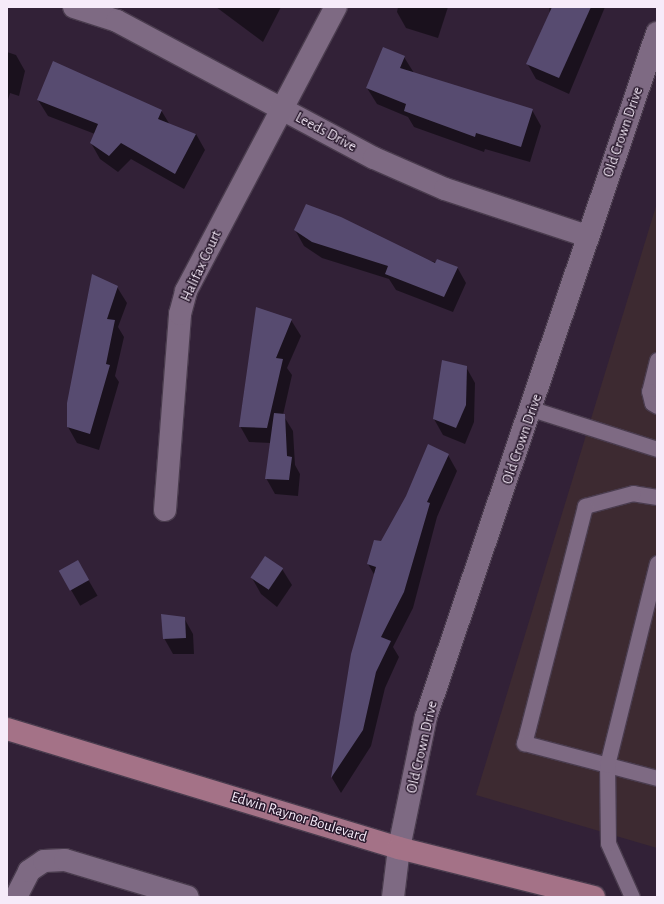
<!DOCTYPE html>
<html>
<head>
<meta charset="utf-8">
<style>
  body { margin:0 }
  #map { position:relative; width:664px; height:904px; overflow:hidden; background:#322137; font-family:"Alegreya Sans",sans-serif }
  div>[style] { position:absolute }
  .commercial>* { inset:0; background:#3d2a31 }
  .shadow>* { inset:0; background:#0007; transform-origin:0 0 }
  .building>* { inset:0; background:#574b70; transform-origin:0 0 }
  .roads { filter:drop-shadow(1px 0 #4a3c4e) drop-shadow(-1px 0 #4a3c4e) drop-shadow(0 1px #4a3c4e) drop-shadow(0 -1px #4a3c4e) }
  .lane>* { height:15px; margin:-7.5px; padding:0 7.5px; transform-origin:7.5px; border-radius:7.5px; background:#7e6a83 }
  .street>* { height:22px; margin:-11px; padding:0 11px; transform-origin:11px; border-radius:11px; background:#7e6a83 }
  .primary>* { height:22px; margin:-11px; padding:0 11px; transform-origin:11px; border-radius:11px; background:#a47287 }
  span { translate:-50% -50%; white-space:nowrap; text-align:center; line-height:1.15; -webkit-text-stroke:3px #28182c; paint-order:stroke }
  .street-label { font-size:15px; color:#f6ebf9 }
  .frame { position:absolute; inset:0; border:8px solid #f6ebf9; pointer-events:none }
</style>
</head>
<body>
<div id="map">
  <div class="commercial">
    <div style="clip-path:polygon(657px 203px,657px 848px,476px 795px)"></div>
  </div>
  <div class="shadow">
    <div style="clip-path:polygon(216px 7px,281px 7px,263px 42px)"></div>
    <div style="clip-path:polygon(398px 7px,448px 7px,438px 38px,406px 28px,397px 12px)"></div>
    <div style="clip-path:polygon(549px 7px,605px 7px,569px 94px,536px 79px,527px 63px,550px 14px)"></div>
    <div style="clip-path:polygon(7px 52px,16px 55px,25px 71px,19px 96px,10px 93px,7px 103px)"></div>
    <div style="clip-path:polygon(404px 57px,414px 73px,532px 110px,541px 126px,530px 162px,485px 149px,484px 152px,414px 127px,408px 117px,377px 104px,367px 88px)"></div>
    <div style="clip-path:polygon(38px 100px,161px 110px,170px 125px,196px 134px,205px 150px,184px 189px,131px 159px,118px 172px,100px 159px,91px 143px,95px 134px,48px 116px)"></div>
    <div style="clip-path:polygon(295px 230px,457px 267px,466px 283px,453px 312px,396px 290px,389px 279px,322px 258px,304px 246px)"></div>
    <div style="clip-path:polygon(117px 287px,127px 303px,118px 327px,124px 337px,115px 376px,119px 382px,99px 450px,77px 443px,68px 427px)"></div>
    <div style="clip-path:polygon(291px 320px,301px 336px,287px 368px,292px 375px,283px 415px,293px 431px,295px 465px,300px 474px,298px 496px,275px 494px,266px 478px,271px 443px,249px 442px,240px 426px)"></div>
    <div style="clip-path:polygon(466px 367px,475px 383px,474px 422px,465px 444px,443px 435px,434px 419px)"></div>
    <div style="clip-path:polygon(448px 455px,457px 471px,437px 517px,413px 608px,393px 647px,399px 657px,385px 688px,371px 746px,341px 793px,332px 778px,352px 654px,375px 576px,368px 564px)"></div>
    <div style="left:78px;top:562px;width:39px;height:20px;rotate:60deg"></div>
    <div style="clip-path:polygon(282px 569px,292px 585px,277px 607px,261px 594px,252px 578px)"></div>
    <div style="clip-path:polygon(184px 618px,193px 634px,194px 654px,173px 654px,164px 638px)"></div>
  </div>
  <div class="building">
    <div style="clip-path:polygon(552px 7px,591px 7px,559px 78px,526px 64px)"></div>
    <div style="clip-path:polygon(383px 47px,405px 56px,400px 68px,533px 109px,521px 147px,476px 133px,475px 137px,404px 111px,406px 104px,366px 88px)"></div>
    <div style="clip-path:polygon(53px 61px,162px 110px,158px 119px,196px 134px,175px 174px,121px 143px,109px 156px,90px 143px,98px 124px,37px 100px)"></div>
    <div style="clip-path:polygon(306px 204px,341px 217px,435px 263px,437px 259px,458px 267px,444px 297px,385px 274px,388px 266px,312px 242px,294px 230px)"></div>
    <div style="clip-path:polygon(92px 274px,118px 286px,107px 319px,115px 320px,106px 364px,110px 365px,90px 434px,67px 427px,67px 403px)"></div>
    <div style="clip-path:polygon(256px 307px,292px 319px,276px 358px,283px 359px,267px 428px,239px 427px)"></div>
    <div style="clip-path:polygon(442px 360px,467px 366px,466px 405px,456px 428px,433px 419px)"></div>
    <div style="clip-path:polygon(274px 413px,285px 414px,287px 456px,292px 457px,289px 480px,265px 479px)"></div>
    <div style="clip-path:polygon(428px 444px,449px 454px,427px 502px,430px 503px,404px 592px,381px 637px,391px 641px,376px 672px,363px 730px,331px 778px,351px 654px,376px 567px,367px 564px,374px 540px,381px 541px,406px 496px)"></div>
    <div style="left:265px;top:556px;width:22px;height:26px;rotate:34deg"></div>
    <div style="left:78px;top:560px;width:23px;height:22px;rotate:61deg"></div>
    <div style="clip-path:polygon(161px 614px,185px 617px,186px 638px,163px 639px)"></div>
  </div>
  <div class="roads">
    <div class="lane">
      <div style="left:657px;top:360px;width:32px;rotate:104deg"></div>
      <div style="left:649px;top:391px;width:12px;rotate:76deg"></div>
      <div style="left:652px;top:403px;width:6px;rotate:31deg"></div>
      <div style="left:532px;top:409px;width:131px;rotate:17.7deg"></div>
      <div style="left:657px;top:497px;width:24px;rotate:-171deg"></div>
      <div style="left:633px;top:493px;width:50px;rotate:164.8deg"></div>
      <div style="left:585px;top:506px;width:245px;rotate:104.4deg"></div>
      <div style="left:524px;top:743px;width:138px;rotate:14.7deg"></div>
      <div style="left:632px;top:897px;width:59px;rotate:-114deg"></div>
      <div style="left:608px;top:843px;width:78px;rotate:-90.7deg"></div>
      <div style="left:607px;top:765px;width:208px;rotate:-76.1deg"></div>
    </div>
    <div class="street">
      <div style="left:74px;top:7px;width:45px;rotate:18deg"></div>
      <div style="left:117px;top:21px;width:291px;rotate:28.1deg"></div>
      <div style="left:374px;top:158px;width:77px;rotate:23.6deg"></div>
      <div style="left:445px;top:189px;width:150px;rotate:18.3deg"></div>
      <div style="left:165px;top:510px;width:197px;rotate:-85.6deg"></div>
      <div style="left:180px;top:314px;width:24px;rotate:-75deg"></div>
      <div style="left:186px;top:291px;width:321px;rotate:-62.2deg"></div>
      <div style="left:16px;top:897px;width:29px;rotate:-63deg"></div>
      <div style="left:29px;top:871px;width:18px;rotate:-34deg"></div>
      <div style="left:44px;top:861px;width:21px;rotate:-3deg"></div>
      <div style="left:65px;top:860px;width:128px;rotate:16.7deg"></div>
      <div style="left:393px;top:897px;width:49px;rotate:-83deg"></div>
      <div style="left:399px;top:848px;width:134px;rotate:-78.4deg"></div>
      <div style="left:426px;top:717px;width:722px;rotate:-71.34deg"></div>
    </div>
    <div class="primary">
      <div style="left:7px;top:729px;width:410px;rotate:16.9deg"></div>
      <div style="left:399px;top:848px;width:201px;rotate:14.1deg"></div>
    </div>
  </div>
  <div class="street-label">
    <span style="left:326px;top:132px;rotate:28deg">Leeds Drive</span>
    <span style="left:623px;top:132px;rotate:-71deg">Old Crown Drive</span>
    <span style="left:201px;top:266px;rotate:-65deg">Halifax Court</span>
    <span style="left:522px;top:439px;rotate:-71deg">Old Crown Drive</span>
    <span style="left:422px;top:747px;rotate:-77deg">Old Crown Drive</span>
    <span style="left:299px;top:817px;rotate:17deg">Edwin Raynor Boulevard</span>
  </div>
  <div class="frame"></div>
</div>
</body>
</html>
